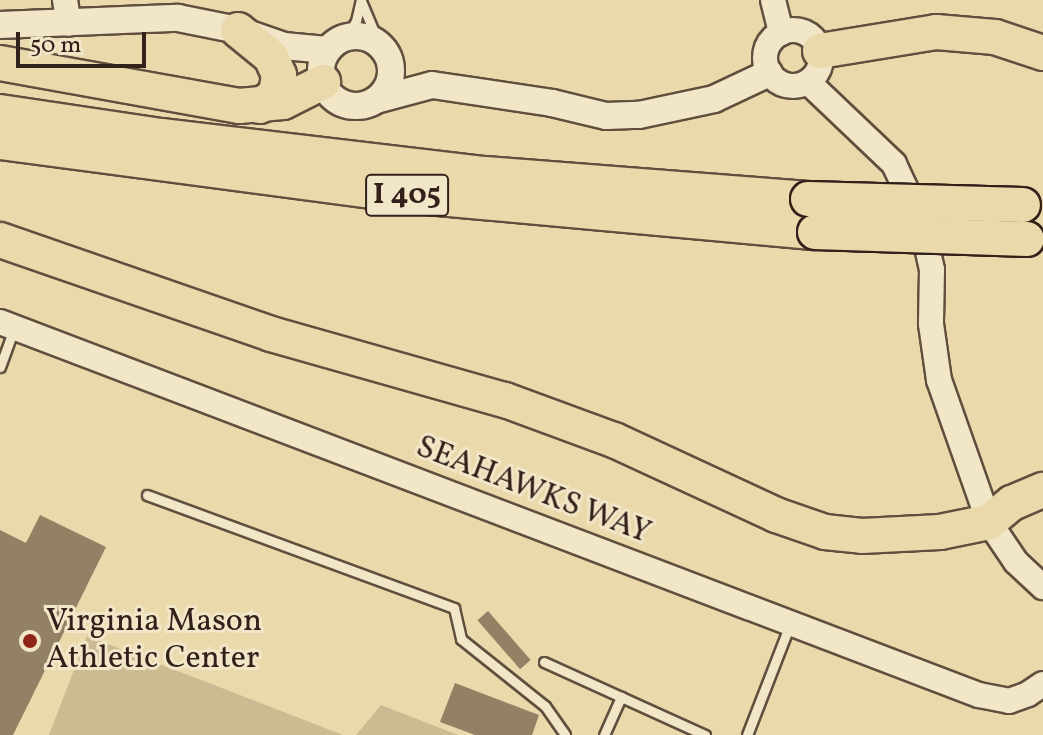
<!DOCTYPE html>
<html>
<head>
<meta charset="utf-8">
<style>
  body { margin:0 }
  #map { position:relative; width:1043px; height:735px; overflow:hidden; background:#ead9aa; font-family:Vollkorn,serif }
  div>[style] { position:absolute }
  .green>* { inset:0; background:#cbba92 }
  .building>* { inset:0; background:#928165; transform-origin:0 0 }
  .roads { filter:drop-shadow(2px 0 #604f3e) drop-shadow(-2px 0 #604f3e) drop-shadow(0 2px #604f3e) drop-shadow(0 -2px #604f3e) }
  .service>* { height:9px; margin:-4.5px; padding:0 4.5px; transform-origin:4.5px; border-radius:4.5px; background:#f1e6c8 }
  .tertiary>* { height:24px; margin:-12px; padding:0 12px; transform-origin:12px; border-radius:12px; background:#f1e6c8 }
  .tertiary>.ring { margin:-12px; padding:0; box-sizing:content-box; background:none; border:24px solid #f1e6c8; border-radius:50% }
  .secondary>* { height:26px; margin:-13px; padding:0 13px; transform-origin:13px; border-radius:13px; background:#f1e6c8 }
  .secondary>.ring { margin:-13px; padding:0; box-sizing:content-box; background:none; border:26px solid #f1e6c8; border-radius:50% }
  .motorway>* { height:34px; margin:-17px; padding:0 17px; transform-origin:17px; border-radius:17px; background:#ead9aa }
  .bridges { filter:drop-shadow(2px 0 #32211a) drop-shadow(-2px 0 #32211a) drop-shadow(0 2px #32211a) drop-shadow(0 -2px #32211a) }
  .motorway-bridge>* { height:34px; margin:-17px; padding:0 17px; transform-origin:17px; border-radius:17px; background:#ead9aa }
  .dots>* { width:22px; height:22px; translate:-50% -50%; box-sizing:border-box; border:4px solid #f1e6c8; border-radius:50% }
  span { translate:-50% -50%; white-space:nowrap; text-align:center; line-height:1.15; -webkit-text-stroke:6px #f1e6c8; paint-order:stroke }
  .shield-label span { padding:2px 6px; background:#f1e6c8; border:2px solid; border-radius:6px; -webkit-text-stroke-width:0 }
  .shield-label { font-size:30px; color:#32211a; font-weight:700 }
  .street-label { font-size:32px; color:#32211a }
  .poi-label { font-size:32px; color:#32211a }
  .left { translate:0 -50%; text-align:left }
  .scale { position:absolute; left:16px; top:32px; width:130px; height:36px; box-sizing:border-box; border:4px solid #32211a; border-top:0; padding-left:10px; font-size:24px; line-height:28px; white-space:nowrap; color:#32211a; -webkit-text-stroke:6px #f1e6c8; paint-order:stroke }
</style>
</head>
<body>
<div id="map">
  <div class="green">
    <div style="clip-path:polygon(87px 636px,343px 735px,49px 735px)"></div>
    <div style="clip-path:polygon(381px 705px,458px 735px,356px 735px)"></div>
  </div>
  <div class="building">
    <div style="clip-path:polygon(40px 515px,106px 547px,13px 735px,0 735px,0 530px,26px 543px)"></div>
    <div style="left:488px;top:611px;width:65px;height:14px;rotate:49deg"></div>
    <div style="clip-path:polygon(455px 683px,539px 715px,532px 735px,475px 735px,440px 722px)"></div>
  </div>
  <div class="roads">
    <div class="service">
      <div style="left:361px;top:1px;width:47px;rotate:67.3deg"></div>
      <div style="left:347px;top:36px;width:17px;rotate:-59deg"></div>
      <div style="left:356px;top:21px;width:22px;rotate:-77deg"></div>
      <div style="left:0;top:367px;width:38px;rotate:-70deg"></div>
      <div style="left:147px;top:495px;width:327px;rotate:20.2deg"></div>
      <div style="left:454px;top:608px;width:32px;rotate:77deg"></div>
      <div style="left:461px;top:639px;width:107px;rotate:38.6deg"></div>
      <div style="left:545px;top:706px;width:35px;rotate:55deg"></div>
      <div style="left:544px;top:662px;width:177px;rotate:24.4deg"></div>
      <div style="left:604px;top:735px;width:42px;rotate:-65.9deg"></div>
      <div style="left:747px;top:735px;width:119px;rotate:-68.8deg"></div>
    </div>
    <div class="tertiary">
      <div style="left:65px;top:0;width:24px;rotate:81deg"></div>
      <div style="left:773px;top:0;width:34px;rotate:76deg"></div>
      <div class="ring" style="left:765px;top:30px;width:32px;height:32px"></div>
      <div style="left:808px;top:82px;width:119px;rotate:43.6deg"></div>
      <div style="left:894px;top:164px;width:66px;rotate:65deg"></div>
      <div style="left:922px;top:224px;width:47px;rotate:77.7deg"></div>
      <div style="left:932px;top:270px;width:54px;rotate:91.1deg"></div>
      <div style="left:931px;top:324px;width:57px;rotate:81.9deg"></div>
      <div style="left:939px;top:380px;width:151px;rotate:70.6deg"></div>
      <div style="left:989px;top:522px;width:48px;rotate:56deg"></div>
      <div style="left:1016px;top:562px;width:37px;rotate:43deg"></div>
      <div style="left:0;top:322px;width:1048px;rotate:20.86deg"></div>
      <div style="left:979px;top:695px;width:31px;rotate:11deg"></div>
      <div style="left:1009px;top:701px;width:20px;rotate:-20deg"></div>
      <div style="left:1028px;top:694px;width:18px;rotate:-34deg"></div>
    </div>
    <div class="secondary">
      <div style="left:0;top:25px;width:178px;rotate:-2.3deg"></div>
      <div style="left:178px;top:18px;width:61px;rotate:11.3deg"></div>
      <div style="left:238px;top:30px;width:49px;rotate:19.2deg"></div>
      <div style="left:284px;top:46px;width:43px;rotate:5.3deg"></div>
      <div class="ring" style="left:321px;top:36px;width:44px;height:44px"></div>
      <div style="left:376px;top:100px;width:58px;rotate:-15deg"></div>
      <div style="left:432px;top:85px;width:121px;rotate:8.5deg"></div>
      <div style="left:552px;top:103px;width:56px;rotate:13.5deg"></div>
      <div style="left:606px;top:116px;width:33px;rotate:-2deg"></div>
      <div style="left:639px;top:115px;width:77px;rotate:-12deg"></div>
      <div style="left:714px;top:99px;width:61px;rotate:-25.3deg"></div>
    </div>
    <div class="motorway">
      <div style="left:238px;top:30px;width:43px;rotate:39.3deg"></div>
      <div style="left:271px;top:57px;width:20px;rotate:66deg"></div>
      <div style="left:279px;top:75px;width:19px;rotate:99deg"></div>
      <div style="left:276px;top:94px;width:20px;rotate:143deg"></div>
      <div style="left:820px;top:51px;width:118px;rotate:-9.3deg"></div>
      <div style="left:936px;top:32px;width:59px;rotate:4.8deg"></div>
      <div style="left:995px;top:37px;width:51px;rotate:18.4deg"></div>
      <div style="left:0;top:63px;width:243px;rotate:10.2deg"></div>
      <div style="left:239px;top:106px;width:44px;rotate:-5.2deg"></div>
      <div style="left:283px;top:102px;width:45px;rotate:-26.6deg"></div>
      <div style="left:0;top:112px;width:163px;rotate:8.5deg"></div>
      <div style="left:161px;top:136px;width:326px;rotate:6.7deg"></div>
      <div style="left:485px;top:174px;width:324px;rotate:4.4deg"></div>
      <div style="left:0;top:142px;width:397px;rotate:7.5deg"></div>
      <div style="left:394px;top:194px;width:423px;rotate:5.2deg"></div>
      <div style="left:0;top:240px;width:287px;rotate:19.1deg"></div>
      <div style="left:271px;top:334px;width:243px;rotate:15.8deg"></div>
      <div style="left:505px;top:400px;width:116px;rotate:20.2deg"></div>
      <div style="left:614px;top:440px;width:179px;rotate:24.8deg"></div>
      <div style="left:776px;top:515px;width:52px;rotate:19.1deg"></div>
      <div style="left:825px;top:532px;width:37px;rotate:6deg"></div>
      <div style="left:862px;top:536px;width:78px;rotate:-2.9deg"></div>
      <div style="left:940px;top:532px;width:50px;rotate:-11.5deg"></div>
      <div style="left:989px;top:522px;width:30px;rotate:-40deg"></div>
      <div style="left:1012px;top:503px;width:34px;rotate:-23deg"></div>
    </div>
  </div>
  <div class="bridges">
    <div class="motorway-bridge">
      <div style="left:808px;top:199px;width:215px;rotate:1.6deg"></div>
      <div style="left:815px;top:232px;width:212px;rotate:1.9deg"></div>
    </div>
  </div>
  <div class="dots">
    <div style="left:30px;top:641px;background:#8f2418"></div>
  </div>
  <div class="shield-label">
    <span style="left:407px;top:195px">I 405</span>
  </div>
  <div class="street-label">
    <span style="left:533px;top:491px;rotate:21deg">SEAHAWKS WAY</span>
  </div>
  <div class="poi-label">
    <span class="left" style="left:46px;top:641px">Virginia Mason<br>Athletic Center</span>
  </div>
  <div class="scale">50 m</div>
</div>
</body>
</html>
